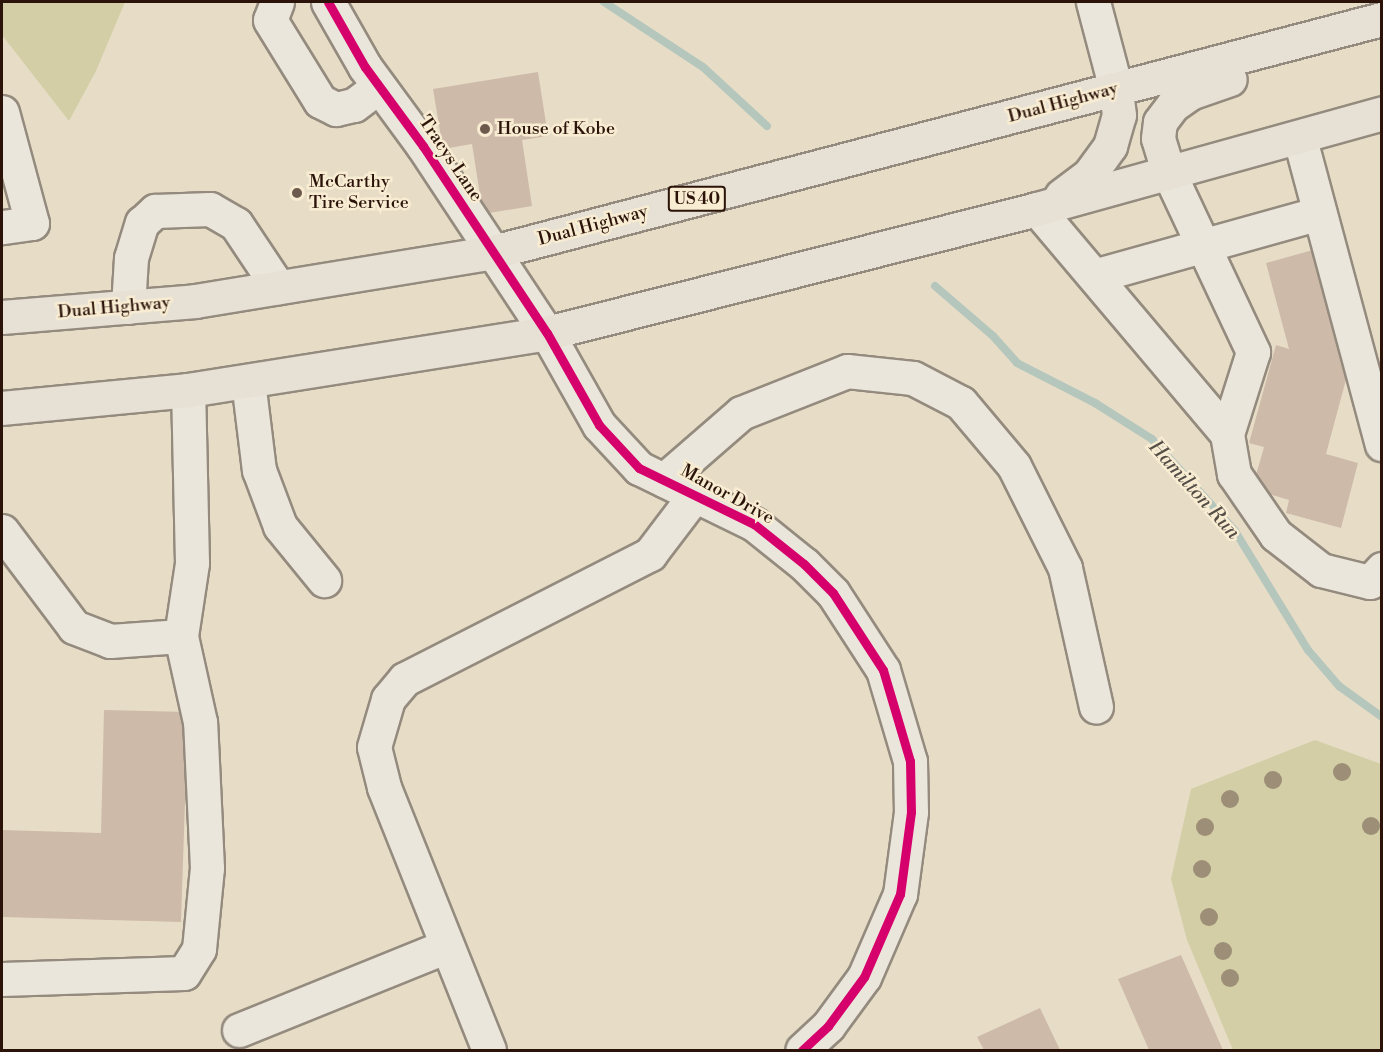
<!DOCTYPE html>
<html>
<head>
<meta charset="utf-8">
<style>
  body { margin:0 }
  #map { position:relative; width:1383px; height:1052px; overflow:hidden; background:#e7ddc7; font-family:"Libre Bodoni",serif }
  div>[style] { position:absolute }
  .green>* { inset:0; background:#d3cea6 }
  .stream>* { height:8px; margin:-4px; padding:0 4px; transform-origin:4px; border-radius:4px; background:#b5c6bd }
  .building>* { inset:0; background:#cdbaa9 }
  .roads { filter:drop-shadow(2px 0 #948b7e) drop-shadow(-2px 0 #948b7e) drop-shadow(0 2px #948b7e) drop-shadow(0 -2px #948b7e) }
  .minor>* { height:33px; margin:-16.5px; padding:0 16.5px; transform-origin:16.5px; border-radius:16.5px; background:#ebe6db }
  .major>* { height:33px; margin:-16.5px; padding:0 16.5px; transform-origin:16.5px; border-radius:16.5px; background:#e7e1d5 }
  .cycleway>* { height:9px; margin:-4.5px; padding:0 4.5px; transform-origin:4.5px; border-radius:4.5px; background:#d6006c }
  .trees>* { width:18px; height:18px; margin:-9px; border-radius:50%; background:#9d8f77 }
  .dots>* { width:16px; height:16px; translate:-50% -50%; box-sizing:border-box; border:3px solid #f8ecd2; border-radius:50% }
  span { translate:-50% -50%; white-space:nowrap; text-align:center; line-height:1.15; -webkit-text-stroke:5px #f8ecd2; paint-order:stroke }
  .shield-label span { padding:2px 4px; background:#f8ecd2; border:2px solid; border-radius:4px; -webkit-text-stroke-width:0 }
  .shield-label { font-size:16px; color:#2b1309; font-weight:700 }
  .street-label { font-size:18px; color:#2b1309 }
  .poi-label { font-size:18px; color:#2b1309 }
  .left { translate:0 -50%; text-align:left }
  .water-label { font-size:20px; color:#544e47; font-style:italic }
  .frame { position:absolute; inset:0; border:3px solid #2b1309; pointer-events:none }
</style>
</head>
<body>
<div id="map">
  <div class="green">
    <div style="clip-path:polygon(2px 2px,125px 2px,96px 71px,69px 121px,2px 35px)"></div>
    <div style="clip-path:polygon(1315px 740px,1381px 764px,1381px 1050px,1233px 1050px,1187px 940px,1171px 879px,1191px 789px)"></div>
  </div>
  <div class="stream">
    <div style="left:604px;top:2px;width:118px;rotate:33.3deg"></div>
    <div style="left:703px;top:67px;width:87px;rotate:42.7deg"></div>
    <div style="left:935px;top:286px;width:77px;rotate:40.8deg"></div>
    <div style="left:993px;top:336px;width:36px;rotate:48deg"></div>
    <div style="left:1017px;top:363px;width:88px;rotate:27.1deg"></div>
    <div style="left:1095px;top:403px;width:67px;rotate:32.3deg"></div>
    <div style="left:1152px;top:439px;width:124px;rotate:47.9deg"></div>
    <div style="left:1235px;top:531px;width:140px;rotate:58.5deg"></div>
    <div style="left:1308px;top:650px;width:48px;rotate:49.3deg"></div>
    <div style="left:1339px;top:686px;width:53px;rotate:35.8deg"></div>
  </div>
  <div class="building">
    <div style="clip-path:polygon(538px 72px,548px 136px,522px 140px,532px 206px,483px 214px,472px 144px,443px 149px,433px 89px)"></div>
    <div style="clip-path:polygon(1320px 248px,1351px 361px,1326px 454px,1358px 463px,1341px 528px,1286px 513px,1289px 500px,1252px 489px,1264px 447px,1249px 443px,1276px 345px,1289px 349px,1266px 263px)"></div>
    <div style="clip-path:polygon(104px 710px,188px 712px,181px 922px,2px 917px,2px 830px,101px 833px)"></div>
    <div style="clip-path:polygon(1181px 955px,1223px 1050px,1149px 1050px,1118px 979px)"></div>
    <div style="clip-path:polygon(1040px 1008px,1060px 1050px,984px 1050px,977px 1037px)"></div>
  </div>
  <div class="roads">
    <div class="minor">
      <div style="left:277px;top:2px;width:19px;rotate:111deg"></div>
      <div style="left:270px;top:20px;width:95px;rotate:58.3deg"></div>
      <div style="left:320px;top:101px;width:18px;rotate:27deg"></div>
      <div style="left:336px;top:109px;width:18px;rotate:-13deg"></div>
      <div style="left:354px;top:105px;width:31px;rotate:-37deg"></div>
      <div style="left:328px;top:2px;width:75px;rotate:60.4deg"></div>
      <div style="left:365px;top:67px;width:98px;rotate:53.7deg"></div>
      <div style="left:423px;top:146px;width:224px;rotate:56.5deg"></div>
      <div style="left:547px;top:333px;width:106px;rotate:60.5deg"></div>
      <div style="left:599px;top:425px;width:59px;rotate:47.1deg"></div>
      <div style="left:639px;top:468px;width:128px;rotate:26deg"></div>
      <div style="left:754px;top:524px;width:64px;rotate:38.7deg"></div>
      <div style="left:804px;top:564px;width:41px;rotate:45deg"></div>
      <div style="left:833px;top:593px;width:92px;rotate:57deg"></div>
      <div style="left:883px;top:670px;width:95px;rotate:73.5deg"></div>
      <div style="left:910px;top:761px;width:51px;rotate:88.9deg"></div>
      <div style="left:911px;top:812px;width:83px;rotate:97.6deg"></div>
      <div style="left:900px;top:894px;width:90px;rotate:113.4deg"></div>
      <div style="left:864px;top:977px;width:61px;rotate:126.3deg"></div>
      <div style="left:828px;top:1026px;width:35px;rotate:137deg"></div>
      <div style="left:1093px;top:2px;width:90px;rotate:75.2deg"></div>
      <div style="left:2px;top:112px;width:115px;rotate:74.9deg"></div>
      <div style="left:32px;top:223px;width:30px;rotate:172deg"></div>
      <div style="left:1300px;top:139px;width:316px;rotate:75deg"></div>
      <div style="left:1168px;top:171px;width:200px;rotate:64.8deg"></div>
      <div style="left:1253px;top:352px;width:86px;rotate:107.6deg"></div>
      <div style="left:1227px;top:434px;width:41px;rotate:80.1deg"></div>
      <div style="left:1234px;top:474px;width:74px;rotate:55.5deg"></div>
      <div style="left:1276px;top:535px;width:57px;rotate:37.9deg"></div>
      <div style="left:1321px;top:570px;width:50px;rotate:13.8deg"></div>
      <div style="left:1370px;top:582px;width:18px;rotate:-47deg"></div>
      <div style="left:1037px;top:209px;width:294px;rotate:49.8deg"></div>
      <div style="left:1094px;top:276px;width:234px;rotate:-15.6deg"></div>
      <div style="left:128px;top:307px;width:49px;rotate:-86.5deg"></div>
      <div style="left:131px;top:258px;width:37px;rotate:-73deg"></div>
      <div style="left:142px;top:223px;width:18px;rotate:-43deg"></div>
      <div style="left:155px;top:211px;width:55px;rotate:-2.1deg"></div>
      <div style="left:210px;top:209px;width:30px;rotate:30deg"></div>
      <div style="left:236px;top:224px;width:76px;rotate:56.3deg"></div>
      <div style="left:248px;top:381px;width:90px;rotate:83deg"></div>
      <div style="left:259px;top:470px;width:60px;rotate:69.4deg"></div>
      <div style="left:280px;top:526px;width:70px;rotate:50.8deg"></div>
      <div style="left:664px;top:480px;width:102px;rotate:-41deg"></div>
      <div style="left:741px;top:413px;width:114px;rotate:-21.6deg"></div>
      <div style="left:847px;top:371px;width:66px;rotate:6.1deg"></div>
      <div style="left:913px;top:378px;width:54px;rotate:27.5deg"></div>
      <div style="left:961px;top:403px;width:82px;rotate:49.9deg"></div>
      <div style="left:1014px;top:466px;width:114px;rotate:63.4deg"></div>
      <div style="left:1065px;top:568px;width:142px;rotate:77.4deg"></div>
      <div style="left:2px;top:531px;width:120px;rotate:53.1deg"></div>
      <div style="left:74px;top:627px;width:39px;rotate:21deg"></div>
      <div style="left:110px;top:641px;width:71px;rotate:-4deg"></div>
      <div style="left:2px;top:979px;width:182px;rotate:-1.9deg"></div>
      <div style="left:184px;top:973px;width:28px;rotate:-58deg"></div>
      <div style="left:199px;top:949px;width:81px;rotate:-84.4deg"></div>
      <div style="left:207px;top:868px;width:146px;rotate:-92.7deg"></div>
      <div style="left:200px;top:722px;width:88px;rotate:-102.5deg"></div>
      <div style="left:181px;top:636px;width:74px;rotate:-81.4deg"></div>
      <div style="left:192px;top:563px;width:173px;rotate:-91.3deg"></div>
      <div style="left:239px;top:1030px;width:224px;rotate:-22deg"></div>
      <div style="left:489px;top:1050px;width:283px;rotate:-111.8deg"></div>
      <div style="left:384px;top:787px;width:41px;rotate:-104deg"></div>
      <div style="left:374px;top:747px;width:50px;rotate:-73.7deg"></div>
      <div style="left:388px;top:699px;width:26px;rotate:-50deg"></div>
      <div style="left:405px;top:679px;width:275px;rotate:-27deg"></div>
      <div style="left:650px;top:554px;width:73px;rotate:-52.8deg"></div>
    </div>
    <div class="major">
      <div style="left:1168px;top:171px;width:34px;rotate:-107deg"></div>
      <div style="left:1158px;top:138px;width:16px;rotate:-83deg"></div>
      <div style="left:1160px;top:122px;width:21px;rotate:-53deg"></div>
      <div style="left:1173px;top:105px;width:21px;rotate:-35deg"></div>
      <div style="left:1190px;top:93px;width:42px;rotate:-19.3deg"></div>
      <div style="left:1061px;top:196px;width:35px;rotate:-37deg"></div>
      <div style="left:1089px;top:175px;width:36px;rotate:-54deg"></div>
      <div style="left:1110px;top:146px;width:32px;rotate:-74deg"></div>
      <div style="left:1119px;top:115px;width:26px;rotate:-97deg"></div>
      <div style="left:2px;top:317px;width:194px;rotate:-4.7deg"></div>
      <div style="left:195px;top:301px;width:302px;rotate:-9.3deg"></div>
      <div style="left:493px;top:252px;width:919px;rotate:-14.69deg"></div>
      <div style="left:2px;top:408px;width:187px;rotate:-5.5deg"></div>
      <div style="left:188px;top:390px;width:363px;rotate:-9deg"></div>
      <div style="left:547px;top:333px;width:505px;rotate:-14.2deg"></div>
      <div style="left:1037px;top:209px;width:358px;rotate:-15.5deg"></div>
    </div>
  </div>
  <div class="cycleway">
    <div style="left:328px;top:2px;width:75px;rotate:60.4deg"></div>
    <div style="left:365px;top:67px;width:98px;rotate:53.7deg"></div>
    <div style="left:423px;top:146px;width:224px;rotate:56.5deg"></div>
    <div style="left:547px;top:333px;width:106px;rotate:60.5deg"></div>
    <div style="left:599px;top:425px;width:59px;rotate:47.1deg"></div>
    <div style="left:639px;top:468px;width:128px;rotate:26deg"></div>
    <div style="left:754px;top:524px;width:64px;rotate:38.7deg"></div>
    <div style="left:804px;top:564px;width:41px;rotate:45deg"></div>
    <div style="left:833px;top:593px;width:92px;rotate:57deg"></div>
    <div style="left:883px;top:670px;width:95px;rotate:73.5deg"></div>
    <div style="left:910px;top:761px;width:51px;rotate:88.9deg"></div>
    <div style="left:911px;top:812px;width:83px;rotate:97.6deg"></div>
    <div style="left:900px;top:894px;width:90px;rotate:113.4deg"></div>
    <div style="left:864px;top:977px;width:61px;rotate:126.3deg"></div>
    <div style="left:828px;top:1026px;width:35px;rotate:137deg"></div>
  </div>
  <div class="trees">
    <div style="left:1342px;top:772px"></div>
    <div style="left:1273px;top:780px"></div>
    <div style="left:1230px;top:799px"></div>
    <div style="left:1371px;top:826px"></div>
    <div style="left:1205px;top:827px"></div>
    <div style="left:1202px;top:869px"></div>
    <div style="left:1209px;top:917px"></div>
    <div style="left:1223px;top:951px"></div>
    <div style="left:1230px;top:978px"></div>
  </div>
  <div class="dots">
    <div style="left:485px;top:129px;background:#6d5a4c"></div>
    <div style="left:297px;top:193px;background:#6d5a4c"></div>
  </div>
  <div class="shield-label">
    <span style="left:697px;top:199px">US 40</span>
  </div>
  <div class="street-label">
    <span style="left:1063px;top:103px;rotate:-15deg">Dual Highway</span>
    <span style="left:450px;top:159px;rotate:56deg">Tracys Lane</span>
    <span style="left:593px;top:226px;rotate:-15deg">Dual Highway</span>
    <span style="left:114px;top:308px;rotate:-5deg">Dual Highway</span>
    <span style="left:727px;top:495px;rotate:29deg">Manor Drive</span>
  </div>
  <div class="poi-label">
    <span class="left" style="left:497px;top:129px">House of Kobe</span>
    <span class="left" style="left:309px;top:193px">McCarthy<br>Tire Service</span>
  </div>
  <div class="water-label">
    <span style="left:1194px;top:490px;rotate:48deg">Hamilton Run</span>
  </div>
  <div class="frame"></div>
</div>
</body>
</html>
